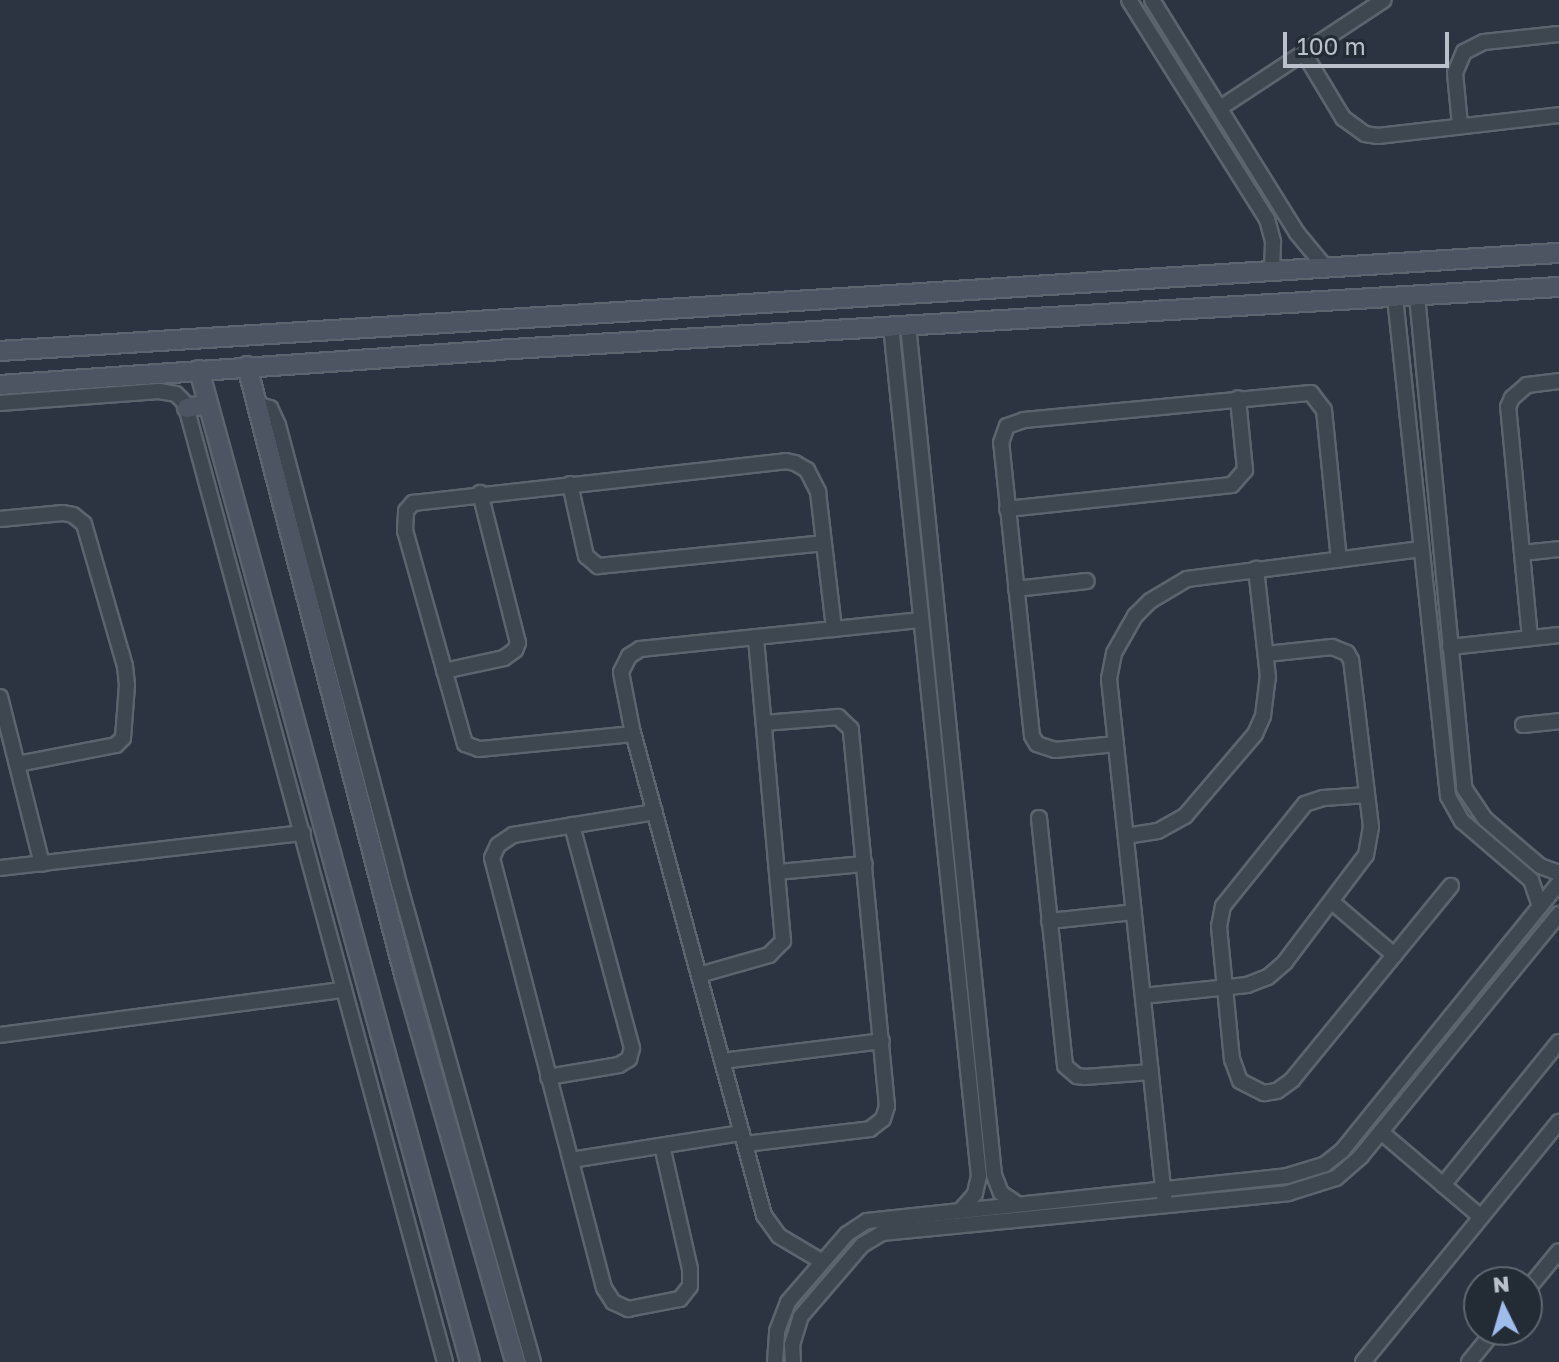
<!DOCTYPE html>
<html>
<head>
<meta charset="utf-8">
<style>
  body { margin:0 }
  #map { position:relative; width:1559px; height:1362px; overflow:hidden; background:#2b3440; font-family:"Golos Text",sans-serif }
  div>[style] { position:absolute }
  .roads { filter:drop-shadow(2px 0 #5c646d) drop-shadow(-2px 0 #5c646d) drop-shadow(0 2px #5c646d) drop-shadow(0 -2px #5c646d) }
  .street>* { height:14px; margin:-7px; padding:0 7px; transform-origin:7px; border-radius:7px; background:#3e4650 }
  .secondary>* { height:18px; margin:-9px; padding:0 9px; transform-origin:9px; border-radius:9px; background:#4d5562 }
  span { translate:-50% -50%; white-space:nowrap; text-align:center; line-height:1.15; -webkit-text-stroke:7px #232b35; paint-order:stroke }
  .north { position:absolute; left:1463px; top:1266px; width:80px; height:80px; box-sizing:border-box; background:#232b35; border:2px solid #606771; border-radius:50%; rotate:355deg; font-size:22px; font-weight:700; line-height:32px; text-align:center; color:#bbc1ca }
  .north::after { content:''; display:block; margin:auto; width:28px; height:36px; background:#9fbdec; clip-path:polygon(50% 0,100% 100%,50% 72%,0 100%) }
  .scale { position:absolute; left:1283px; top:32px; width:166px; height:36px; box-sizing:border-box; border:4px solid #bbc1ca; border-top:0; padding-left:10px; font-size:24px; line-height:28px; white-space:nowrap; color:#bbc1ca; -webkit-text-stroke:6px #232b35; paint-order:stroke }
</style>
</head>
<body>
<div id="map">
  <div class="roads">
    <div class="street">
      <div style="left:1129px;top:0;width:259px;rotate:57.8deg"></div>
      <div style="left:1267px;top:219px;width:24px;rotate:75deg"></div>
      <div style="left:1273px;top:242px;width:28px;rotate:92deg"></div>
      <div style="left:1152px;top:0;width:274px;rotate:58.1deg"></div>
      <div style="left:1297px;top:233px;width:45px;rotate:50.4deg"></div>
      <div style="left:1304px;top:53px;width:76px;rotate:59deg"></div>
      <div style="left:1343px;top:118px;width:27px;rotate:36deg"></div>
      <div style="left:1365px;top:134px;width:13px;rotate:9deg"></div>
      <div style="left:1378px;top:136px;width:182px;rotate:-6.6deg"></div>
      <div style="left:1220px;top:108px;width:196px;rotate:-33.4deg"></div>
      <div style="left:1460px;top:125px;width:52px;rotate:-95.5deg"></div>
      <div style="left:1455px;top:73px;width:23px;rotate:-67deg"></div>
      <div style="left:1464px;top:52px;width:22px;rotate:-27deg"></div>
      <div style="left:1484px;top:42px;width:75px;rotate:-6.1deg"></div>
      <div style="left:1417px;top:296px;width:494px;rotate:84.5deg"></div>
      <div style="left:1464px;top:788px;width:37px;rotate:56deg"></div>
      <div style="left:1485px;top:819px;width:72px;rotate:40.5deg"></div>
      <div style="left:1540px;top:866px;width:20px;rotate:20deg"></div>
      <div style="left:1395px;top:297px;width:502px;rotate:83.94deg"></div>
      <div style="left:1448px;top:796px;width:29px;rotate:61deg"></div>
      <div style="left:1462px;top:821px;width:91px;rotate:40.5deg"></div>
      <div style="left:1531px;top:880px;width:28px;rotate:71deg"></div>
      <div style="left:908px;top:325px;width:854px;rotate:84.22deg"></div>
      <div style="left:994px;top:1175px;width:19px;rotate:69deg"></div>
      <div style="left:1001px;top:1193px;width:18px;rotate:34deg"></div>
      <div style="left:891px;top:326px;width:855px;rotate:84.09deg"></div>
      <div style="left:979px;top:1176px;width:18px;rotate:103deg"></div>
      <div style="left:975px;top:1194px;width:20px;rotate:131deg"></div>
      <div style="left:0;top:403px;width:159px;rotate:-4.3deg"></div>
      <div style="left:159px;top:391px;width:17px;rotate:10deg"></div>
      <div style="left:176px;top:394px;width:13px;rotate:45deg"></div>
      <div style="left:185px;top:403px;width:994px;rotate:74.83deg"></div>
      <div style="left:256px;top:404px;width:15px;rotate:16deg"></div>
      <div style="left:270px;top:408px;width:19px;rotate:65deg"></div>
      <div style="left:278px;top:425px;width:463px;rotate:75.2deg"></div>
      <div style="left:396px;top:873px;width:508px;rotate:74.35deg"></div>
      <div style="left:570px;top:484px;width:74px;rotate:77.5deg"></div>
      <div style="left:586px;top:556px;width:16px;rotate:40deg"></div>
      <div style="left:598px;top:566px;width:226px;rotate:-5.8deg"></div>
      <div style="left:1007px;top:509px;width:226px;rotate:-6.1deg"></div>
      <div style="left:1232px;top:485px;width:20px;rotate:-49deg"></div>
      <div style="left:1245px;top:470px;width:72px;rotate:-95.6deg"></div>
      <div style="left:0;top:519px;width:63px;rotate:-5.4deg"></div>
      <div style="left:63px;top:513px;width:10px;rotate:11deg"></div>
      <div style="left:73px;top:515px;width:14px;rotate:39deg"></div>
      <div style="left:84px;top:524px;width:148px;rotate:73.9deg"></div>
      <div style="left:125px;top:666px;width:19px;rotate:84deg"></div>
      <div style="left:127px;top:685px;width:53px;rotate:94.3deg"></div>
      <div style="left:123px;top:738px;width:10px;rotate:135deg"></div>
      <div style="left:116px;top:745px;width:101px;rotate:169.1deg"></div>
      <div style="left:1522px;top:553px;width:37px;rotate:-6deg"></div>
      <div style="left:1016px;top:589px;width:71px;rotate:-6.4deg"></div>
      <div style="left:1530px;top:638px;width:232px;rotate:-95.4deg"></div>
      <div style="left:1508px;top:407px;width:10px;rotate:-66deg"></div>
      <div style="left:1512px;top:398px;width:20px;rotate:-41deg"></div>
      <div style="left:1527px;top:385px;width:32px;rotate:-7deg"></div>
      <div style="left:1450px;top:647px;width:110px;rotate:-6.3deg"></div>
      <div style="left:444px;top:671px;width:61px;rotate:-12.2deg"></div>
      <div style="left:504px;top:658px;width:14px;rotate:-36deg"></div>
      <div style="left:515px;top:650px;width:8px;rotate:-67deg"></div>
      <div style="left:518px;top:643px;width:155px;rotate:-104.2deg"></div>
      <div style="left:0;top:697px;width:172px;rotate:75.9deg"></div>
      <div style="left:1523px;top:725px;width:36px;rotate:-6deg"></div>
      <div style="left:633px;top:734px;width:155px;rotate:174.4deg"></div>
      <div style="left:479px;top:749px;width:15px;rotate:-160deg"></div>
      <div style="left:465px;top:744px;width:221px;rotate:-105.7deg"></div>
      <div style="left:405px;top:531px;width:20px;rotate:-87deg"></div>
      <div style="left:406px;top:511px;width:11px;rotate:-49deg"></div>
      <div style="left:413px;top:503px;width:375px;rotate:-6.4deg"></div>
      <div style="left:786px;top:461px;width:9px;rotate:13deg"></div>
      <div style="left:795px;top:463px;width:14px;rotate:30deg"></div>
      <div style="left:807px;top:470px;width:25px;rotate:63deg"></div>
      <div style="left:818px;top:492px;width:138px;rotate:83.3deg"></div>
      <div style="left:1116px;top:744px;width:61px;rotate:174.4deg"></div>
      <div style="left:1055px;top:750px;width:19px;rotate:-162deg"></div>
      <div style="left:1037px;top:744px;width:9px;rotate:-122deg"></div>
      <div style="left:1032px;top:736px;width:295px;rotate:-96deg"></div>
      <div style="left:1001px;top:443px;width:18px;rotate:-71deg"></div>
      <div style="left:1007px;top:426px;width:18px;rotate:-19deg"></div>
      <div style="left:1024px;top:420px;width:288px;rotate:-5.4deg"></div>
      <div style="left:1311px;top:393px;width:21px;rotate:53deg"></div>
      <div style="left:1324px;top:410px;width:150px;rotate:84.3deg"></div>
      <div style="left:1367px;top:795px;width:44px;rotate:176.1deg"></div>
      <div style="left:1323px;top:798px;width:19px;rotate:162deg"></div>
      <div style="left:1305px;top:804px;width:131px;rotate:128.8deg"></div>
      <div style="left:1223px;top:906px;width:21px;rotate:101deg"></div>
      <div style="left:1219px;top:927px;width:133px;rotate:84.4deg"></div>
      <div style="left:1232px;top:1059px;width:23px;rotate:70deg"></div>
      <div style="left:1240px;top:1081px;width:27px;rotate:27deg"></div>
      <div style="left:1264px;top:1093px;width:13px;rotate:-9deg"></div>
      <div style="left:1277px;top:1091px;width:19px;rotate:-36deg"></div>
      <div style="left:1292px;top:1080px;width:251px;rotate:-50.7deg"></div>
      <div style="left:655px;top:812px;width:144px;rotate:170.8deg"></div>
      <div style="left:513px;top:835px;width:18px;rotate:146deg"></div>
      <div style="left:498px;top:845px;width:14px;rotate:115deg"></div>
      <div style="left:492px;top:858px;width:444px;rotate:75.4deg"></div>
      <div style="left:604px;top:1288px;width:17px;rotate:57deg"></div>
      <div style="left:613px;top:1302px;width:17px;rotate:25deg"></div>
      <div style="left:628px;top:1309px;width:53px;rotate:-10.9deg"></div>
      <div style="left:680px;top:1299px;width:16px;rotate:-52deg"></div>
      <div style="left:690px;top:1286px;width:17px;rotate:-90deg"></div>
      <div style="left:690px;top:1269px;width:126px;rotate:-102.8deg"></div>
      <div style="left:1039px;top:818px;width:249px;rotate:84deg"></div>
      <div style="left:1065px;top:1066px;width:16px;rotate:40deg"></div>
      <div style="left:1077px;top:1076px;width:8px;rotate:7deg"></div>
      <div style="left:1085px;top:1077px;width:66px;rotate:-4.3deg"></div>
      <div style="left:1126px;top:836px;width:32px;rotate:-9deg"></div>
      <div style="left:1158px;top:831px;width:31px;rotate:-29deg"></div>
      <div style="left:1185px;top:816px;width:108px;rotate:-49.5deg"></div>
      <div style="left:1255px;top:734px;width:20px;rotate:-66deg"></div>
      <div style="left:1263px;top:716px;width:39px;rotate:-83deg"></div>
      <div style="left:1268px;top:677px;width:109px;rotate:-96.3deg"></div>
      <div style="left:0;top:868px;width:305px;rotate:-6.6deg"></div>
      <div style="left:778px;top:872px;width:87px;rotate:-5.3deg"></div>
      <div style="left:1332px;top:902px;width:82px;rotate:40.5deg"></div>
      <div style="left:1049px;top:921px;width:85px;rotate:-6deg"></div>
      <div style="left:699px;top:975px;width:73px;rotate:-15.9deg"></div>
      <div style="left:769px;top:955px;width:20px;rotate:-45deg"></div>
      <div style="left:783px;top:941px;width:305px;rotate:-95.1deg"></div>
      <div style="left:1143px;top:996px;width:105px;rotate:-6deg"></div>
      <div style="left:1247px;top:985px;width:22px;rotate:-21deg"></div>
      <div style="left:1268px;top:977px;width:23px;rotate:-41deg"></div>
      <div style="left:1285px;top:962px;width:134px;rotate:-52.9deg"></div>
      <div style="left:1366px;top:855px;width:28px;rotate:-80deg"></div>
      <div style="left:1371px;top:827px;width:168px;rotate:-96.8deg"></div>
      <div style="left:1351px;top:660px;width:8px;rotate:-120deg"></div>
      <div style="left:1347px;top:653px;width:16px;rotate:-158deg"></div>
      <div style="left:1332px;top:647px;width:66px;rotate:173.9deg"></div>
      <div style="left:0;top:1035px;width:347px;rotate:-7.5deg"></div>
      <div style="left:722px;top:1061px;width:161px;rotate:-7.1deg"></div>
      <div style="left:548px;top:1077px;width:72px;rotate:-9.6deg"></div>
      <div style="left:619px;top:1065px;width:12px;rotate:-31deg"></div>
      <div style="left:629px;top:1059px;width:11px;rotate:-75deg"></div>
      <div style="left:632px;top:1048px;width:231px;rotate:-105.1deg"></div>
      <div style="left:1381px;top:1132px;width:131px;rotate:40.4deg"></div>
      <div style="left:745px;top:1144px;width:126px;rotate:-6.8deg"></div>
      <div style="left:870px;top:1129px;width:16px;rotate:-38deg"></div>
      <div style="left:883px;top:1119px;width:14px;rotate:-73deg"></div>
      <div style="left:887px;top:1106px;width:379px;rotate:-95.5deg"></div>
      <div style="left:851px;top:729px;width:18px;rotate:-137deg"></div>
      <div style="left:838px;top:717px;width:74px;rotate:175.4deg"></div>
      <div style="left:571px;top:1160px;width:173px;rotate:-9deg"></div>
      <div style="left:1443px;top:1185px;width:184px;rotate:-51deg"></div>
      <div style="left:1164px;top:1197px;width:521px;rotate:-96.06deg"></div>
      <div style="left:1109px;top:679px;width:26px;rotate:-79deg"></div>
      <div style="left:1114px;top:653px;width:43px;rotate:-60.4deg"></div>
      <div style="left:1135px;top:616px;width:21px;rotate:-45deg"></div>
      <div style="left:1150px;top:601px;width:43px;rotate:-30.7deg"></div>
      <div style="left:1187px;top:579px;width:236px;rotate:-7.3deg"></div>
      <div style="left:821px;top:1261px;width:49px;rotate:-149.2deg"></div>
      <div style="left:779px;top:1236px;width:26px;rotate:-126deg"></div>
      <div style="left:764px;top:1215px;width:499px;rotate:-105.2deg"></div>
      <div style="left:633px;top:734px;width:63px;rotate:-101deg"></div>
      <div style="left:621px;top:672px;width:18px;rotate:-63deg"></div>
      <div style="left:629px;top:656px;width:13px;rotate:-32deg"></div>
      <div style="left:640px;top:649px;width:281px;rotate:-5.9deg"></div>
      <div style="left:1527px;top:1290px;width:50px;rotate:-50.6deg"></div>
      <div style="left:775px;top:1362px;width:31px;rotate:-86deg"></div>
      <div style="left:777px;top:1331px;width:31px;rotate:-69deg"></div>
      <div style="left:788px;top:1302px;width:90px;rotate:-49.1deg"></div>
      <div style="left:847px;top:1234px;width:24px;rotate:-33deg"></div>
      <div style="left:867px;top:1221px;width:422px;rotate:-6.1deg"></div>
      <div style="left:1287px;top:1176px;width:39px;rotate:-17deg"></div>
      <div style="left:1324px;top:1165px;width:23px;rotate:-38deg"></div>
      <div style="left:1342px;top:1151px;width:345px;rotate:-51deg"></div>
      <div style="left:793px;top:1362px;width:17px;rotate:-93deg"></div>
      <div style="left:792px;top:1345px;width:30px;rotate:-73deg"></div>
      <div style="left:801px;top:1316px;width:94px;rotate:-49.3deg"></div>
      <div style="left:862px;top:1245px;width:23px;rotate:-31deg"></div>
      <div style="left:882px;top:1233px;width:408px;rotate:-5.6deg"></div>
      <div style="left:1288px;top:1193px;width:50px;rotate:-17.4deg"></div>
      <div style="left:1336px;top:1178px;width:33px;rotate:-41deg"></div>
      <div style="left:1361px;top:1156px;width:313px;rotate:-50.7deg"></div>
      <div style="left:1363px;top:1362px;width:310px;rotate:-50.8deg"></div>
      <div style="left:1469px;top:1362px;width:41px;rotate:-50.9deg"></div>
    </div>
    <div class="secondary">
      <div style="left:0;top:351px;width:1562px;rotate:-3.6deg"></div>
      <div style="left:247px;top:366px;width:628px;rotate:75.52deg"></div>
      <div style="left:404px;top:974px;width:404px;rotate:74deg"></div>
      <div style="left:199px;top:370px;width:1028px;rotate:74.72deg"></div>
      <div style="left:0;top:385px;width:496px;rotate:-4deg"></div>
      <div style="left:495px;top:350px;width:1066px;rotate:-3.39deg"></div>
      <div style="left:187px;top:408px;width:21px;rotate:-11deg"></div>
    </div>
  </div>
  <div class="north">N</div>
  <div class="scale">100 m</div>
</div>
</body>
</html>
